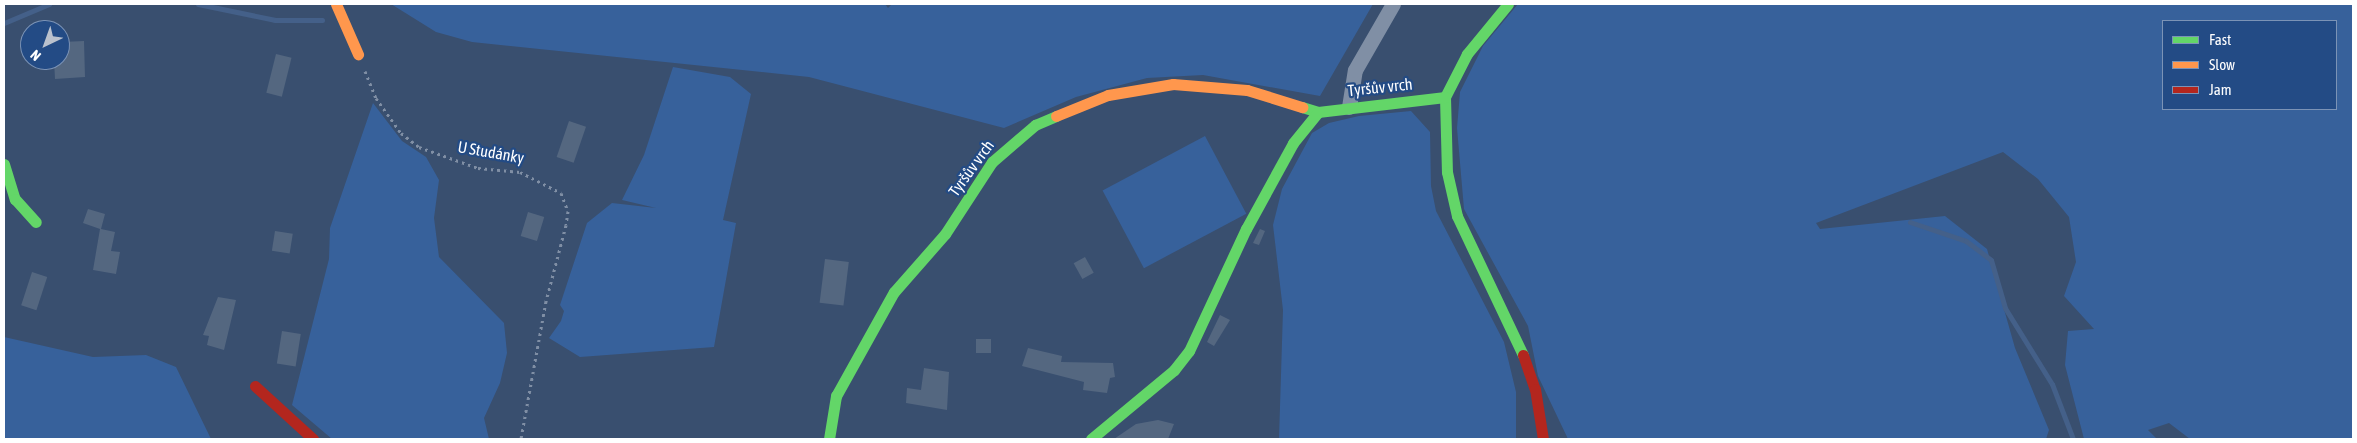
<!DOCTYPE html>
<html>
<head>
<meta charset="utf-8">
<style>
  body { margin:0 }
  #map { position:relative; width:2357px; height:443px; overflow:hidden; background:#394f6f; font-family:"Asap Condensed",sans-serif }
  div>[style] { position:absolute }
  .green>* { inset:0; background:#37619b; transform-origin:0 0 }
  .stream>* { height:5px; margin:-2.5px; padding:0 2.5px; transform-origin:2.5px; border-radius:2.5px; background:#446089 }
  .building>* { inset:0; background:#546780; transform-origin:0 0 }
  .path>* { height:3px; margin-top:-1.5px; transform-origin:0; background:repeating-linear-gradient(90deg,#808fa5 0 2.5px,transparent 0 6.5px) }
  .street>* { height:15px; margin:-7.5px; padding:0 7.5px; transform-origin:7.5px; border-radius:7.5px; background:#808fa5 }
  .fast>* { height:11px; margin:-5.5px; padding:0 5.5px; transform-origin:5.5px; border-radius:5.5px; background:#63d668 }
  .slow>* { height:11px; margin:-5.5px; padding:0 5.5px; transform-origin:5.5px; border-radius:5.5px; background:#ff974d }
  .jam>* { height:11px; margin:-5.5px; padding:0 5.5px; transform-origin:5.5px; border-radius:5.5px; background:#b3261e }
  span { translate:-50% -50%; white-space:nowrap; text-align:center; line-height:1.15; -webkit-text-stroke:4.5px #234b85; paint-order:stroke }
  .street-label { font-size:16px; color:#fff }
  .frame { position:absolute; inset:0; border:5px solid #fff; pointer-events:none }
  .legend { position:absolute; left:2162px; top:20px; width:175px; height:90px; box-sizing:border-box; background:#234b85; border:1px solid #7b93b6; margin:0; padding:6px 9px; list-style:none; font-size:15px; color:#fff }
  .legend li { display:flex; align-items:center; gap:10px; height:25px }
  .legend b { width:25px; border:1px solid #7b93b6 }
  .north { position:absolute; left:20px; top:20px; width:50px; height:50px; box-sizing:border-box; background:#234b85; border:1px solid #7b93b6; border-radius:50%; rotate:222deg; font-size:14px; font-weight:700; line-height:20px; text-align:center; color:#fff }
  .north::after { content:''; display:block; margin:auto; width:18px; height:22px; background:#bac1cd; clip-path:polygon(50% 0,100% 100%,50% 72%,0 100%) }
</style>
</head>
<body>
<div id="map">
  <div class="green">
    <div style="clip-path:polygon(391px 4px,885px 4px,888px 8px,892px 4px,1373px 4px,1320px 96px,1203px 75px,1147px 78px,1076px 97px,1004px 128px,809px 77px,472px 42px,436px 32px)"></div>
    <div style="clip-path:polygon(evenodd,1518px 4px,2353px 4px,2353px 439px,2190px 439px,2169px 423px,2148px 430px,2157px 439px,2084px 439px,2065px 365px,2068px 331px,2094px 329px,2064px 296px,2076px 262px,2069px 217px,2038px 179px,2003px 152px,1816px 223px,1820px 229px,1945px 216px,1987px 249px,2015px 348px,2049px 430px,2046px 439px,1568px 439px,1538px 376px,1528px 326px,1464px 209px,1457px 128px,1460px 92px,1483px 46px,1518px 4px,2163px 21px,2336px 21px,2336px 109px,2163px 109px,2163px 21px)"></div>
    <div style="clip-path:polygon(673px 67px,730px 77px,751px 94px,723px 220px,736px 223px,714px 347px,580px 357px,549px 338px,561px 321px,564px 311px,560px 305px,587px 223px,612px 203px,656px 208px,622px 200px,644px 155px)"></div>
    <div style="clip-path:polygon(373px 103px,402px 141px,426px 157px,439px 180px,434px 218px,439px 257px,504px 323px,507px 353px,500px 383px,484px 418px,489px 439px,332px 439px,292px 405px,329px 259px,330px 228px)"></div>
    <div style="clip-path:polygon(1411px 111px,1430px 132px,1431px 186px,1436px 211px,1504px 342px,1516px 392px,1516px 439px,1279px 439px,1283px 310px,1273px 225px,1282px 189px,1312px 133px,1329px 123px,1359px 116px)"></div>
    <div style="left:1205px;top:136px;width:88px;height:116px;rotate:62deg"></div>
    <div style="clip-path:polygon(4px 337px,93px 357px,146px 355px,176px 367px,211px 439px,4px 439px)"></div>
  </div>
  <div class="stream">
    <div style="left:198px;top:4px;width:79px;rotate:11.7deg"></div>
    <div style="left:275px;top:20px;width:47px"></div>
    <div style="left:4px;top:23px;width:49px;rotate:-22.9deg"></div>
    <div style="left:1910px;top:222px;width:59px;rotate:18.7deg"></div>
    <div style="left:1966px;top:241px;width:31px;rotate:37deg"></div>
    <div style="left:1991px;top:260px;width:50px;rotate:73.7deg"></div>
    <div style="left:2005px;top:308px;width:89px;rotate:58.3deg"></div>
    <div style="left:2052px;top:384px;width:59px;rotate:69.1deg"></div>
  </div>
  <div class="building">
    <div style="clip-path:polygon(84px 41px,85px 77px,55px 79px,54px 60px,63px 60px,62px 42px)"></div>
    <div style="left:276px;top:54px;width:16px;height:40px;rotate:14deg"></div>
    <div style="left:569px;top:121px;width:18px;height:38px;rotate:19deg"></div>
    <div style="clip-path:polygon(88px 209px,105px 214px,101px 229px,115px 232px,111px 251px,120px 252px,116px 274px,93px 270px,100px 229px,83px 223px)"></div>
    <div style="left:528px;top:212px;width:17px;height:25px;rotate:17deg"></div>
    <div style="clip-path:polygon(1260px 229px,1265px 231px,1259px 245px,1253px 243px)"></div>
    <div style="left:275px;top:231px;width:18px;height:20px;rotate:9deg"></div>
    <div style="left:1085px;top:257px;width:18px;height:13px;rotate:61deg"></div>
    <div style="left:825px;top:259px;width:24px;height:44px;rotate:7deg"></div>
    <div style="left:32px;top:272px;width:16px;height:35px;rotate:18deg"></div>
    <div style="clip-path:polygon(218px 297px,236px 300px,224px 350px,207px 345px,209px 336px,203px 335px)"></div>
    <div style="clip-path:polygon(1220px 315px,1230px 320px,1214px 346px,1207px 342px)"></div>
    <div style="left:282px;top:331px;width:19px;height:33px;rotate:9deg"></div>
    <div style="left:976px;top:339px;width:15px;height:14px"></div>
    <div style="clip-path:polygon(1028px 348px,1062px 356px,1061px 362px,1113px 363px,1115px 377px,1110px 378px,1107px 393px,1083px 390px,1084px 382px,1022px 366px)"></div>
    <div style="clip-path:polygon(924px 368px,949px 372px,947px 410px,906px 403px,907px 388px,921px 390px)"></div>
    <div style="clip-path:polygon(1158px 420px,1174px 424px,1168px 439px,1114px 439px,1136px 424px)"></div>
  </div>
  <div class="path">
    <div style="left:365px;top:71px;width:29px;rotate:68deg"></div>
    <div style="left:376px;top:98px;width:43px;rotate:54.5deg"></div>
    <div style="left:401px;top:133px;width:23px;rotate:38deg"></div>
    <div style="left:419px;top:147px;width:63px;rotate:19.6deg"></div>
    <div style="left:478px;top:168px;width:42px;rotate:5.4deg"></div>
    <div style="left:520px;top:172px;width:46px;rotate:27.1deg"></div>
    <div style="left:561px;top:193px;width:19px;rotate:69deg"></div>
    <div style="left:568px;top:211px;width:14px;rotate:98deg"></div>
    <div style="left:566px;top:225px;width:79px;rotate:104.7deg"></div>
    <div style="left:546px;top:301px;width:140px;rotate:100.3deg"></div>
  </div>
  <div class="street">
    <div style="left:1349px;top:107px;width:37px;rotate:-81deg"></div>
    <div style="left:1355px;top:70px;width:76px;rotate:-60.1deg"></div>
  </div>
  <div class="fast">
    <div style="left:1508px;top:4px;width:65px;rotate:129.4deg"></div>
    <div style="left:1467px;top:54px;width:48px;rotate:117.1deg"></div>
    <div style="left:1445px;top:97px;width:75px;rotate:88.5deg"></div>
    <div style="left:1447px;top:172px;width:45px;rotate:77.2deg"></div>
    <div style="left:1457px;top:216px;width:154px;rotate:64.6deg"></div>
    <div style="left:1302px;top:107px;width:17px;rotate:17deg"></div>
    <div style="left:1318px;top:112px;width:128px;rotate:-6.7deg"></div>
    <div style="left:4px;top:164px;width:37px;rotate:73deg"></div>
    <div style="left:15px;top:199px;width:31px;rotate:48deg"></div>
    <div style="left:829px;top:439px;width:44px;rotate:-80.8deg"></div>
    <div style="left:836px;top:396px;width:119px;rotate:-60.9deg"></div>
    <div style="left:894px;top:292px;width:77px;rotate:-48.7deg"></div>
    <div style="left:945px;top:234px;width:86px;rotate:-56.9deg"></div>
    <div style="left:992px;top:162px;width:57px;rotate:-40.7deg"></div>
    <div style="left:1035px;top:125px;width:23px;rotate:-23deg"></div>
    <div style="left:1091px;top:439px;width:108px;rotate:-39.7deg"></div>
    <div style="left:1174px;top:370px;width:24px;rotate:-52deg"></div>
    <div style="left:1189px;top:351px;width:135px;rotate:-65deg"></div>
    <div style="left:1246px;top:229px;width:98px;rotate:-61.3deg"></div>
    <div style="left:1293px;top:143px;width:40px;rotate:-51deg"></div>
  </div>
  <div class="slow">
    <div style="left:336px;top:4px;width:55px;rotate:66.3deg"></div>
    <div style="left:1056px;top:116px;width:56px;rotate:-22deg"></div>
    <div style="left:1108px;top:95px;width:66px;rotate:-9.6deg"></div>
    <div style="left:1173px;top:84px;width:74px;rotate:4.6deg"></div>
    <div style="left:1247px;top:90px;width:58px;rotate:17.2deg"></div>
  </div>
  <div class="jam">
    <div style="left:1523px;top:355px;width:36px;rotate:71deg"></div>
    <div style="left:1535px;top:389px;width:51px;rotate:80.9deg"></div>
    <div style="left:255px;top:386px;width:79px;rotate:42.4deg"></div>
  </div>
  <div class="street-label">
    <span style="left:1380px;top:87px;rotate:-6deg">Tyršův vrch</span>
    <span style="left:491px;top:152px;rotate:10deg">U Studánky</span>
    <span style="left:971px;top:168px;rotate:-54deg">Tyršův vrch</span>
  </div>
  <div class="frame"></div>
  <ul class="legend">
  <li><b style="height:6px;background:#63d668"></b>Fast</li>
  <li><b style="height:6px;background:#ff974d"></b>Slow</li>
  <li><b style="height:6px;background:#b3261e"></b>Jam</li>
  </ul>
  <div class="north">N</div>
</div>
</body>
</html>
